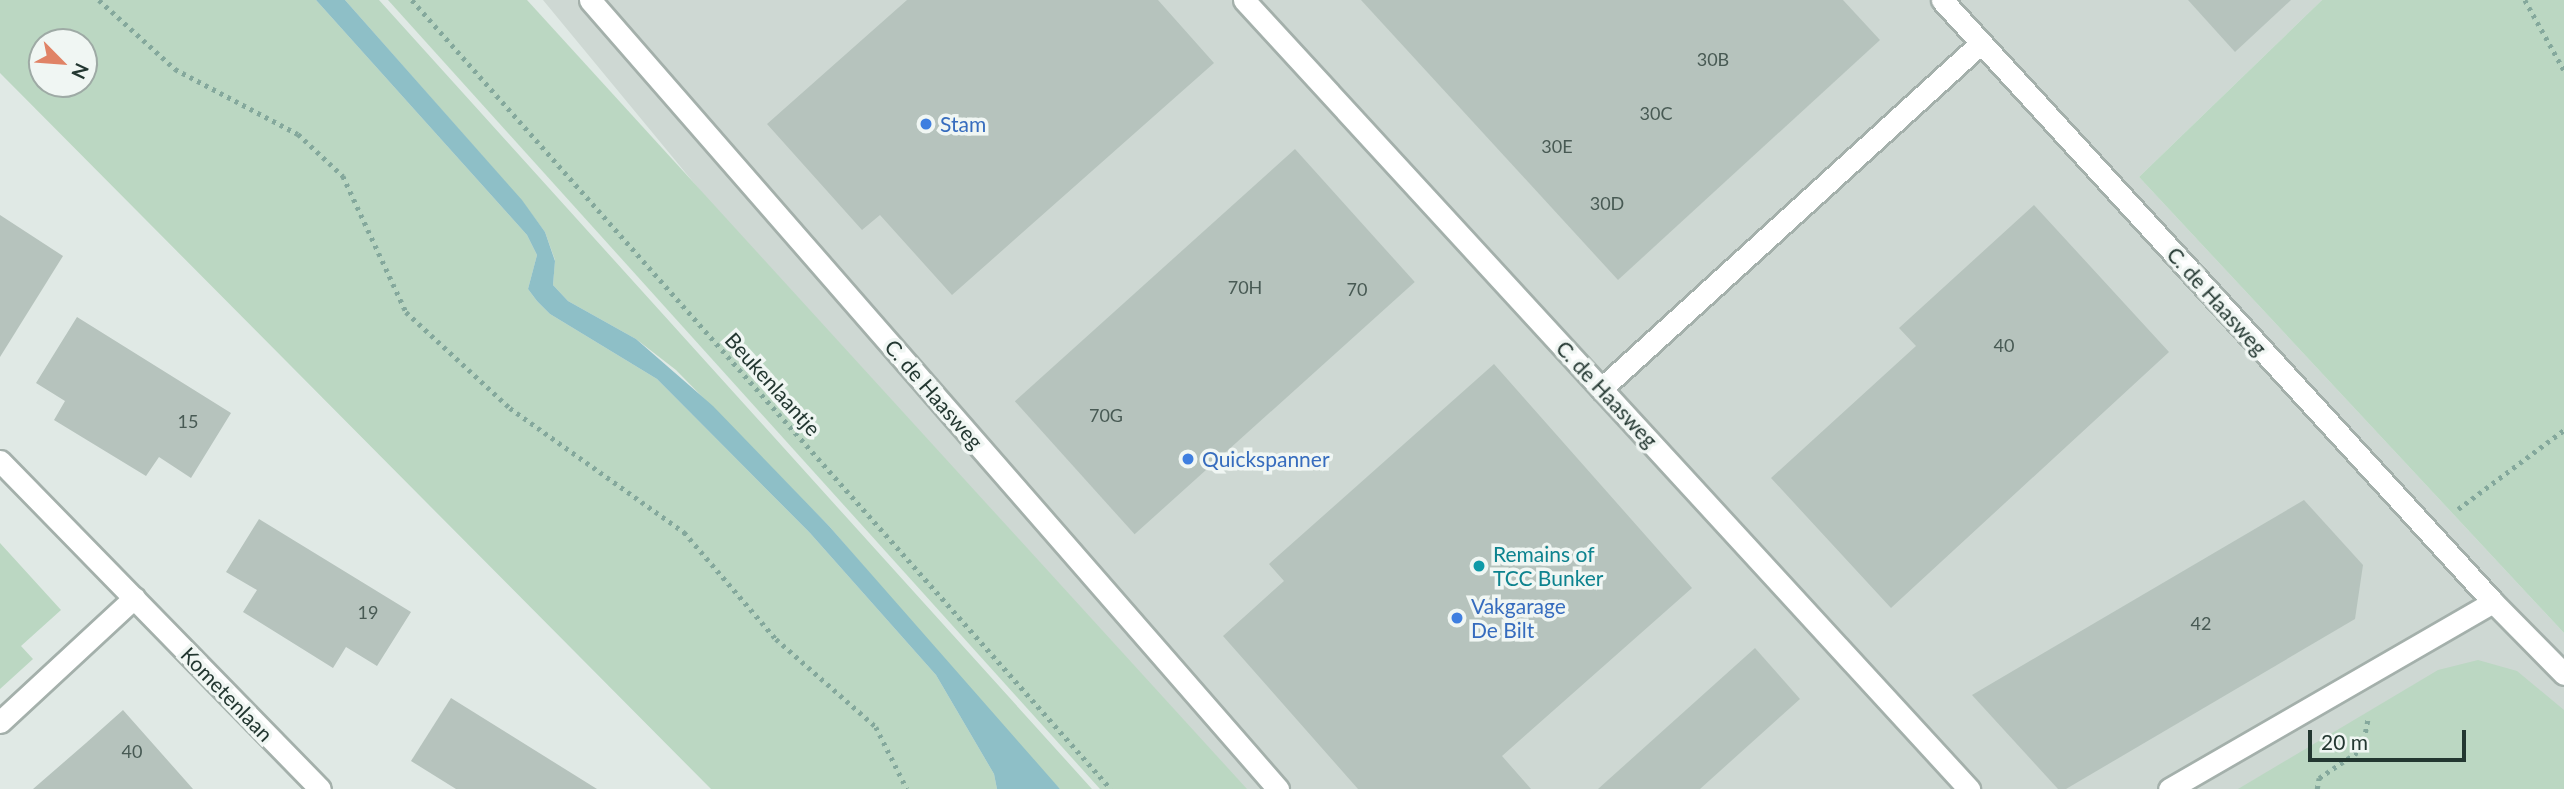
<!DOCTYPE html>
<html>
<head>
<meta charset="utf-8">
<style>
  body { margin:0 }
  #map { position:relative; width:2564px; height:789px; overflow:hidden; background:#e0e9e5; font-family:Lato,sans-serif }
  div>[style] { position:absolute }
  .built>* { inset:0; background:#ced8d3 }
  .green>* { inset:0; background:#bbd7c2 }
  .water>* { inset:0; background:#8ebfc7 }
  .building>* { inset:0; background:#b6c3bd; transform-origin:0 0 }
  .path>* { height:4.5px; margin-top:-2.25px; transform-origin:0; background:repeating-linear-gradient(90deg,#84a89c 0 3.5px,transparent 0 8.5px) }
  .roads { filter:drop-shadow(2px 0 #a4b0ab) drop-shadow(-2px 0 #a4b0ab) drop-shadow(0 2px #a4b0ab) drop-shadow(0 -2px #a4b0ab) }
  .minor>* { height:21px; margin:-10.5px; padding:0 10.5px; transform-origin:10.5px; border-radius:10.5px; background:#fff }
  .dots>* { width:19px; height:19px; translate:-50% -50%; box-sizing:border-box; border:4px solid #f0f6f3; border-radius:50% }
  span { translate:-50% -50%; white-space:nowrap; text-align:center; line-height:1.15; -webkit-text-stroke:7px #f0f6f3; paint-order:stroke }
  .number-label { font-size:18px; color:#485a54 }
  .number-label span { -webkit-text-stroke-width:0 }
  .shop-label { font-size:21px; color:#366cbe }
  .left { translate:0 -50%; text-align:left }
  .street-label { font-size:21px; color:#233731 }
  .culture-label { font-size:21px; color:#0d838f }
  .north { position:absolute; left:28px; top:28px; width:70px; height:70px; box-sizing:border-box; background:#f0f6f3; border:2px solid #9eaaa5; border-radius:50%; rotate:115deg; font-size:19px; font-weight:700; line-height:28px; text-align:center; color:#233731 }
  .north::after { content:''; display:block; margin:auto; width:24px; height:32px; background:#e08366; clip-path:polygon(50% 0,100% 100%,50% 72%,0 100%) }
  .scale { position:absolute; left:2308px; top:730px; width:158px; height:32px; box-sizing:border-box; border:4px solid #233731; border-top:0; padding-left:9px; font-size:21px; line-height:24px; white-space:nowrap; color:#233731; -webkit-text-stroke:5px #f0f6f3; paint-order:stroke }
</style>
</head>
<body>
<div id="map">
  <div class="built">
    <div style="clip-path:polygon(543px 0,2322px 0,2139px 177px,2564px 633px,2564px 789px,1194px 789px)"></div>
  </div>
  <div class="green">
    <div style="clip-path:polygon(evenodd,0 0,316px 0,527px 235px,537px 255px,528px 289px,537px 301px,550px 314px,657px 379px,810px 533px,936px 675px,994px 774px,997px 789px,711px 789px,0 73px,0 0,42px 42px,84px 42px,84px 84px,42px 84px,42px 42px)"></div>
    <div style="clip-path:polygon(345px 0,379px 0,1092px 789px,1060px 789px,1029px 758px,829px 526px,676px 370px,636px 339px,568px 301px,553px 285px,555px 260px,545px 232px,522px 201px)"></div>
    <div style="clip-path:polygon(388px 0,527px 0,1247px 789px,1100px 789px)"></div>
    <div style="clip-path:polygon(2322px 0,2564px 0,2564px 633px,2139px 177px)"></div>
    <div style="clip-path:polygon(0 543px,61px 610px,21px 646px,33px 659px,0 689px)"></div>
    <div style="clip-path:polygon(2478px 660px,2517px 671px,2564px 710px,2564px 789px,2238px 789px,2438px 670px)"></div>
  </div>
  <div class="water">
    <div style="clip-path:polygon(316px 0,345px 0,522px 200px,545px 232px,555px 261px,553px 285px,568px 301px,636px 339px,713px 406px,829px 526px,1060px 789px,997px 789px,994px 774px,936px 675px,810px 533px,657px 379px,550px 314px,537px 301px,528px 289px,537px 255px,527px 235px)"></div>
  </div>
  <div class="building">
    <div style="clip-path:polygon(907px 0,1158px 0,1214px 63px,952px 295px,880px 215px,862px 230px,767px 124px)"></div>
    <div style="clip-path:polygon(1361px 0,1843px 0,1880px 40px,1618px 280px)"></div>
    <div style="clip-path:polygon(2188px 0,2291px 0,2235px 52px)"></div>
    <div style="left:1295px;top:149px;width:179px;height:377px;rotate:48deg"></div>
    <div style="clip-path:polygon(2034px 205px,2169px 352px,1891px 608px,1771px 478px,1916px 346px,1899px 328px)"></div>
    <div style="clip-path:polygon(0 215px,63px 256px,0 357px)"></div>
    <div style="clip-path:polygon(77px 317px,231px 413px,191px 478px,159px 457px,146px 476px,54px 420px,65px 401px,36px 383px)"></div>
    <div style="clip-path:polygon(1494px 364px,1692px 588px,1502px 756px,1531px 789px,1358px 789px,1223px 636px,1284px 581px,1269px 564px)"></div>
    <div style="clip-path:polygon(2304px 500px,2363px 565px,2355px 619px,2066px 789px,2058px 789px,1972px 695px)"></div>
    <div style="clip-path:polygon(259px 519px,411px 612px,377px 666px,346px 647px,333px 668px,243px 612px,257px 590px,226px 572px)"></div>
    <div style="clip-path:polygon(1755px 648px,1800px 699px,1700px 789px,1598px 789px)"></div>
    <div style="clip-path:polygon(451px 698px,597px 789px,456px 789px,411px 761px)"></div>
    <div style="clip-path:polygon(123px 710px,193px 789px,33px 789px,86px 743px)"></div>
  </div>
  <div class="path">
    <div style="left:99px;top:0;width:103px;rotate:42.2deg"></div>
    <div style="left:175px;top:69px;width:139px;rotate:27.9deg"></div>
    <div style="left:298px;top:134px;width:62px;rotate:43deg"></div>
    <div style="left:343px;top:176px;width:150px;rotate:65.1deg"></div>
    <div style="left:406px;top:312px;width:142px;rotate:42.7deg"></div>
    <div style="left:510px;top:408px;width:214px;rotate:35.5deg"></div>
    <div style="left:684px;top:532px;width:141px;rotate:49.3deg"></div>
    <div style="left:776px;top:639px;width:133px;rotate:41.3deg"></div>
    <div style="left:876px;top:727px;width:69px;rotate:63.4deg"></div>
    <div style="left:412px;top:0;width:1054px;rotate:48.46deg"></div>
    <div style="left:2525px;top:0;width:80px;rotate:60.9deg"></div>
    <div style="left:2458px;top:509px;width:132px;rotate:-36.7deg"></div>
    <div style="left:2317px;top:789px;width:11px;rotate:-80deg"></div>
    <div style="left:2319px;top:778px;width:52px;rotate:-34deg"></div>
    <div style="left:2362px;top:749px;width:32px;rotate:-79deg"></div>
  </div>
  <div class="roads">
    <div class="minor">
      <div style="left:590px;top:0;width:1047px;rotate:48.91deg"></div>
      <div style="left:1244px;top:0;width:1072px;rotate:47.42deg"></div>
      <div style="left:1942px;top:0;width:816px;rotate:47.53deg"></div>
      <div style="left:2493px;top:602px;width:374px;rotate:150deg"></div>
      <div style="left:1601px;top:389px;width:514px;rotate:-42.32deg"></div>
      <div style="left:0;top:461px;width:458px;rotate:45.7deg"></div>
      <div style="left:2493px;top:602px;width:101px;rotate:45.4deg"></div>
      <div style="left:0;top:722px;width:183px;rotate:-42.8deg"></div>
    </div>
  </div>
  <div class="dots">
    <div style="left:926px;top:124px;background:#3f7fe0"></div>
    <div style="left:1188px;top:459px;background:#3f7fe0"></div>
    <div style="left:1479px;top:566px;background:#0f9aa8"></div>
    <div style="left:1457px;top:618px;background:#3f7fe0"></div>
  </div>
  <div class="number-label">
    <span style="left:1713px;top:59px">30B</span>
    <span style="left:1656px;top:113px">30C</span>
    <span style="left:1557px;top:146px">30E</span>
    <span style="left:1607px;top:203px">30D</span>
    <span style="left:1245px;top:287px">70H</span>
    <span style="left:1357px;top:289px">70</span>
    <span style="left:2004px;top:345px">40</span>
    <span style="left:1106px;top:415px">70G</span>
    <span style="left:188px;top:421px">15</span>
    <span style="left:368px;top:612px">19</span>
    <span style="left:2201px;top:623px">42</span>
    <span style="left:132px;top:751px">40</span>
  </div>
  <div class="shop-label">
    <span class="left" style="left:940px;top:124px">Stam</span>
    <span class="left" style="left:1202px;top:459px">Quickspanner</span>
    <span class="left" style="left:1471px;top:618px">Vakgarage<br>De Bilt</span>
  </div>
  <div class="street-label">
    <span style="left:2217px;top:301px;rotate:48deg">C. de Haasweg</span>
    <span style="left:773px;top:384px;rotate:48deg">Beukenlaantje</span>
    <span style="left:934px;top:394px;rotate:49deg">C. de Haasweg</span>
    <span style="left:1607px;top:394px;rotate:47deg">C. de Haasweg</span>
    <span style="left:227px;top:694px;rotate:46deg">Kometenlaan</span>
  </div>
  <div class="culture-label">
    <span class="left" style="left:1493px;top:566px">Remains of<br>TCC Bunker</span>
  </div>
  <div class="north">N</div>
  <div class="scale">20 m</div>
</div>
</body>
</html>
